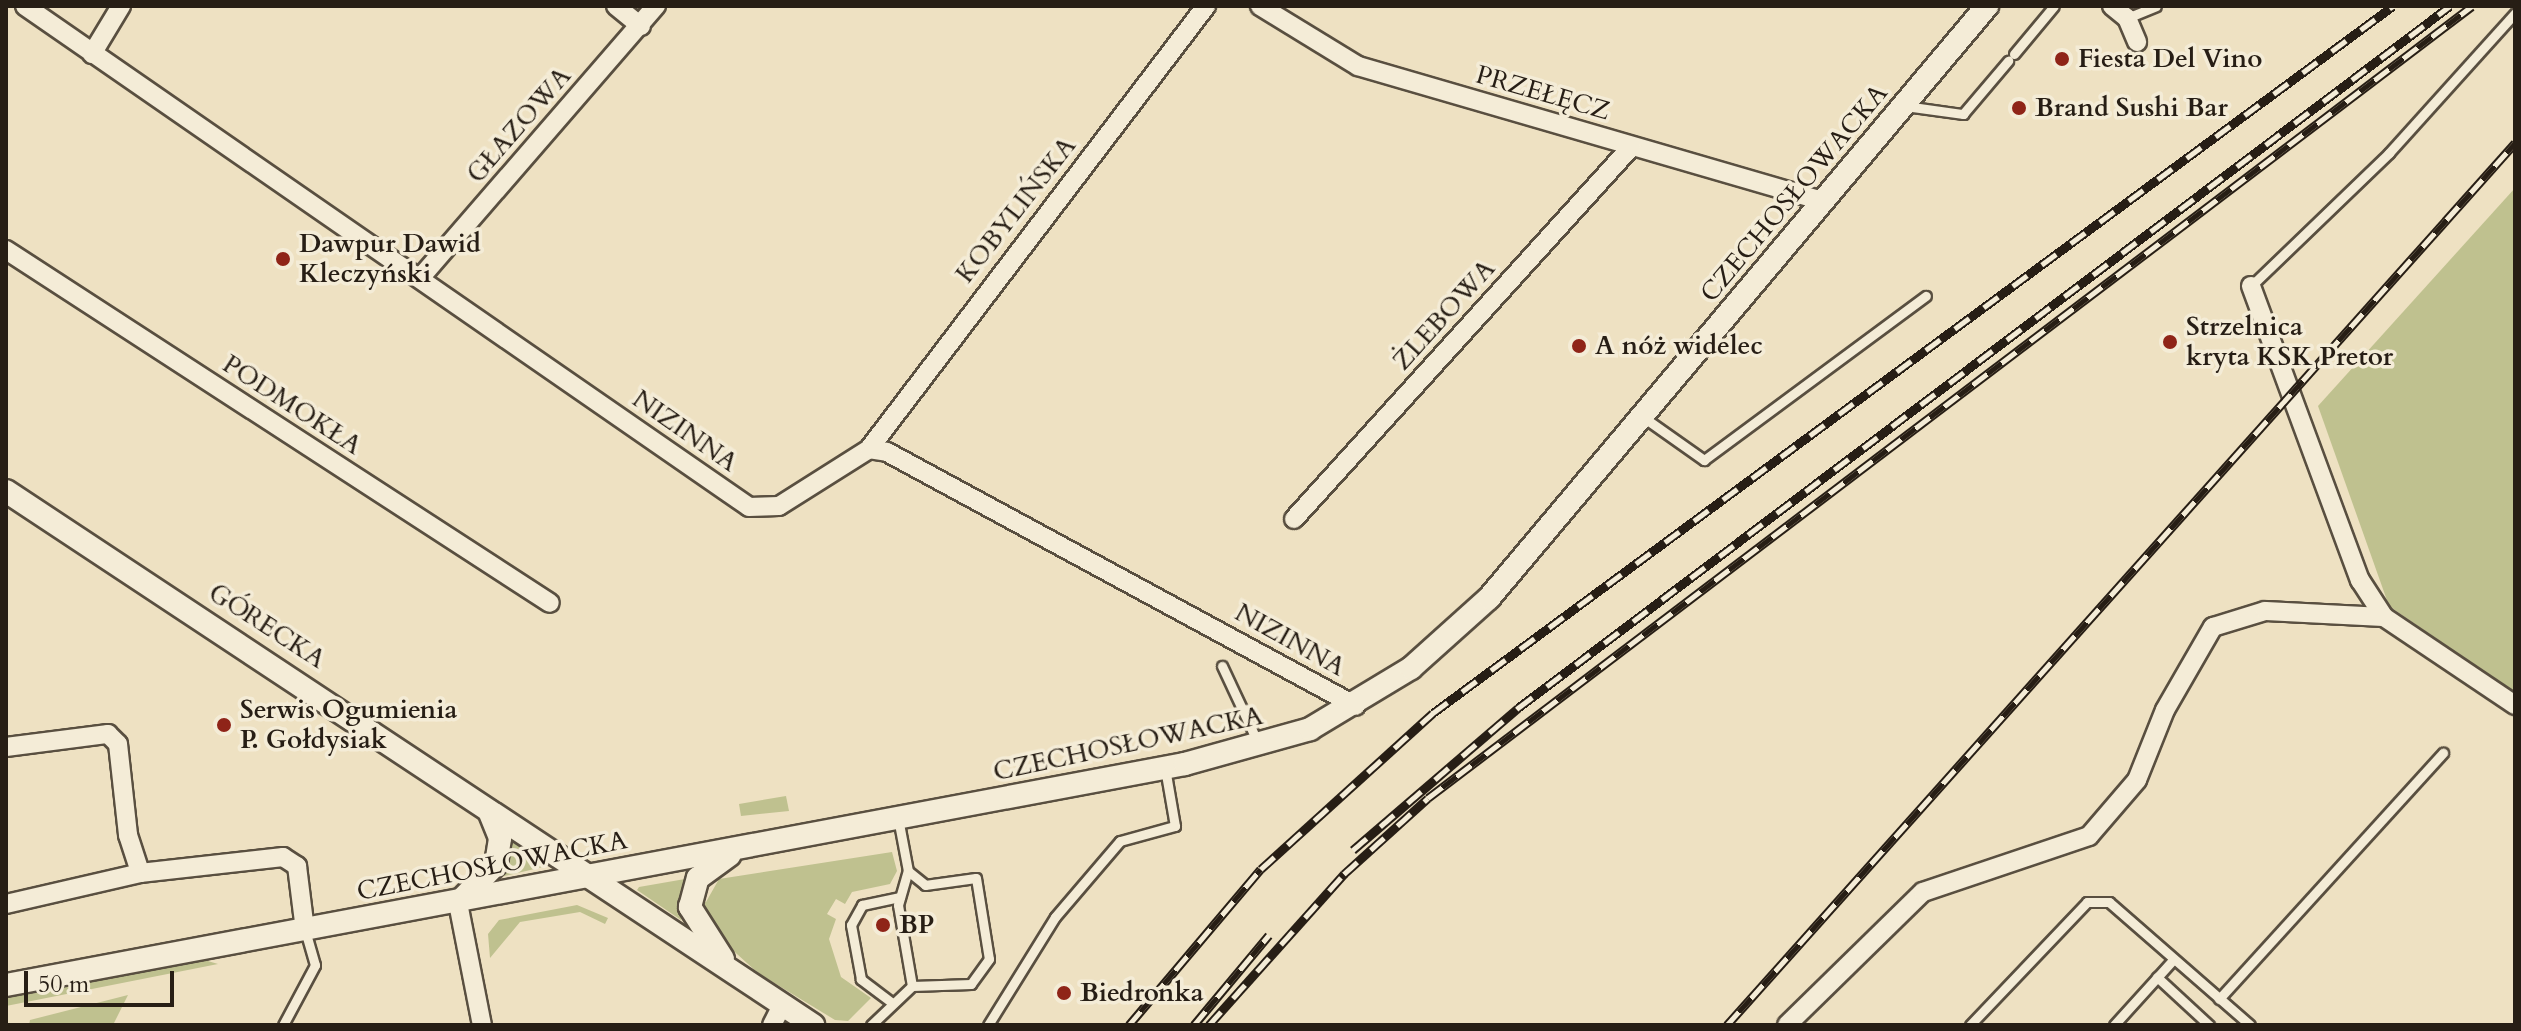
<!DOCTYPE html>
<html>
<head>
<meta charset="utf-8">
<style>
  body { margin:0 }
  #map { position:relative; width:2521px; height:1031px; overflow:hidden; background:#eee1c2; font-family:Cardo,serif }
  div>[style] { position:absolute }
  .green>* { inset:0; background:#bfc18f }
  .roads { filter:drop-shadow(2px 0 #594f40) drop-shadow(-2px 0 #594f40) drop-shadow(0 2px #594f40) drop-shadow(0 -2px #594f40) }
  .service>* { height:9px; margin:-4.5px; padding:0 4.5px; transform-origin:4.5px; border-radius:4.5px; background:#f4ecd7 }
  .minor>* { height:18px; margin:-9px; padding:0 9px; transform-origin:9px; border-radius:9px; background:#f4ecd7 }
  .tertiary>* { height:22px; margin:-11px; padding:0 11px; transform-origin:11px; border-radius:11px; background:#f4ecd7 }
  .rail>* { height:9px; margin-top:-4.5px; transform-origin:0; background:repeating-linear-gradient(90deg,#f4ecd7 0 18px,#271e15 0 36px); box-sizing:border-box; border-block:2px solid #271e15 }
  .dots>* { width:22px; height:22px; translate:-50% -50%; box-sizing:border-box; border:4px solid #f4ecd7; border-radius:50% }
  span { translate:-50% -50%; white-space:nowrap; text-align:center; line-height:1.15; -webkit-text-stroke:7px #f4ecd7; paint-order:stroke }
  .poi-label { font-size:26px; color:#271e15; font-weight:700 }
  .left { translate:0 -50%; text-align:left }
  .street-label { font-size:26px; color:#271e15 }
  .frame { position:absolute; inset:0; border:8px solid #271e15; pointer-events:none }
  .scale { position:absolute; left:24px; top:971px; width:150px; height:36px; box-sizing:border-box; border:4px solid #271e15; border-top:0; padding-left:10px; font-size:24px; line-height:28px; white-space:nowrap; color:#271e15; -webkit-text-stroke:6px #f4ecd7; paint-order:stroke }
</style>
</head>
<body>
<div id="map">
  <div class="green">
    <div style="clip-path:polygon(2515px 188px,2515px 693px,2389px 606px,2318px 406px)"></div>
    <div style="clip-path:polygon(786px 796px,789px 811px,741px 816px,739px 804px)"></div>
    <div style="clip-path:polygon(510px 838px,543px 861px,543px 867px,500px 877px)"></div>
    <div style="clip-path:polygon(892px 852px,897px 871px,890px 884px,852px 892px,845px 904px,836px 899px,827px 914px,836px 919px,829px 939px,841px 977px,871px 998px,848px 1021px,835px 1020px,758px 973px,727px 945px,698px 901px,706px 902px,719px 879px)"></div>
    <div style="clip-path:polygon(685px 879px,681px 920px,637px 890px,639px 887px)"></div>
    <div style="clip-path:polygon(577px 905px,608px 918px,605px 924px,580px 912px,520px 922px,490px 958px,488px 934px,499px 920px)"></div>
    <div style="clip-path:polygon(201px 959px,218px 964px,6px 1006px,6px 996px)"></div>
    <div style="clip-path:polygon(128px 995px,113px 1025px,29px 1025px,30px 1020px)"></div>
  </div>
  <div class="roads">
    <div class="service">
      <div style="left:2127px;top:18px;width:31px;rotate:-22deg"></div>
      <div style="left:2014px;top:54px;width:62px;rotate:-50.2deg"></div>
      <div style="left:1905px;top:106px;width:59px;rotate:7.9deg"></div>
      <div style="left:1963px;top:114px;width:70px;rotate:-49.7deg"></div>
      <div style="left:2251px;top:286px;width:192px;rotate:-43.9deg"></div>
      <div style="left:2389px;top:153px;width:188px;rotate:-48deg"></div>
      <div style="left:1643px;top:417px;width:75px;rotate:35.2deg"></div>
      <div style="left:1704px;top:460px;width:276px;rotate:-36.5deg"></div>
      <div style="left:1222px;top:666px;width:85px;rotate:64.9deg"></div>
      <div style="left:908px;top:871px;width:22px;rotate:39deg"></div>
      <div style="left:925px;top:885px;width:51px;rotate:-7.8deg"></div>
      <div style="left:976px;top:878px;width:82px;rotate:80.9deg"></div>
      <div style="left:989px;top:959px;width:31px;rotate:126deg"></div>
      <div style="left:971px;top:984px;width:59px;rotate:178.1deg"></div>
      <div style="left:2157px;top:977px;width:71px;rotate:42.7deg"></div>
      <div style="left:2219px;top:999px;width:333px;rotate:-47.7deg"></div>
      <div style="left:891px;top:1002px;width:38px;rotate:-143deg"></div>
      <div style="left:861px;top:979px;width:55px;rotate:-100.5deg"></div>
      <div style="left:851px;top:925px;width:23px;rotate:-61deg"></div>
      <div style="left:862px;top:905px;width:39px;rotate:-12deg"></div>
      <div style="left:283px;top:1025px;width:68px;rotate:-61.9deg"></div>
      <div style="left:315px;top:965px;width:36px;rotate:-106deg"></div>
      <div style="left:871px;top:1025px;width:57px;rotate:-43.6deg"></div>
      <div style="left:912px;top:986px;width:82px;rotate:-99.8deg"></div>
      <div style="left:898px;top:905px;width:35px;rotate:-74deg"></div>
      <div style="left:908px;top:871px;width:54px;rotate:-100.7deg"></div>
      <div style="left:988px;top:1025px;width:127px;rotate:-58.2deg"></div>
      <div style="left:1055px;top:917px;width:100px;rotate:-49.5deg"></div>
      <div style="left:1120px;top:841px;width:57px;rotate:-15.3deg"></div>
      <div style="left:1175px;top:826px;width:59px;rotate:-99.8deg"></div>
      <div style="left:1970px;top:1025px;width:170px;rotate:-46.4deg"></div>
      <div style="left:2087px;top:902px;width:22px"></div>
      <div style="left:2109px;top:902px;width:187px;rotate:41.1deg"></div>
      <div style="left:2114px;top:1025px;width:88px;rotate:-47.8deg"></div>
    </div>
    <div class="minor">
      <div style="left:25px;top:6px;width:880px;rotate:34.68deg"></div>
      <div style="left:749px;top:507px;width:30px;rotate:-2deg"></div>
      <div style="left:779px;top:506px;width:107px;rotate:-32.3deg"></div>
      <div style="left:869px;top:449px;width:18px;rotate:9deg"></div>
      <div style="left:887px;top:452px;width:533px;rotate:28.44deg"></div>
      <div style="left:616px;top:6px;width:32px;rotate:39deg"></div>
      <div style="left:1260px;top:6px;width:115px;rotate:31.5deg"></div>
      <div style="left:1358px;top:66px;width:485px;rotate:16.2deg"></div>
      <div style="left:2112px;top:6px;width:19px;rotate:39deg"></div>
      <div style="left:2127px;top:18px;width:26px;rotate:67deg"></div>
      <div style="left:92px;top:54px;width:56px;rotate:-58.9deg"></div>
      <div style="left:6px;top:250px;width:648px;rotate:32.98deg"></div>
      <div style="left:421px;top:277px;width:359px;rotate:-49.1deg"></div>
      <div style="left:2251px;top:286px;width:314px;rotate:69.7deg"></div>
      <div style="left:2360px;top:580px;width:44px;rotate:57deg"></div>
      <div style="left:2384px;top:617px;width:158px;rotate:33.9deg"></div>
      <div style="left:869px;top:449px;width:557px;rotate:-52.74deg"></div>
      <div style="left:1294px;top:519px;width:503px;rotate:-47.82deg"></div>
      <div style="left:6px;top:747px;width:103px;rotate:-7.3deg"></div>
      <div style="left:108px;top:734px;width:14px;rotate:45deg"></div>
      <div style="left:118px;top:744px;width:92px;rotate:83.7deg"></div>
      <div style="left:128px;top:835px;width:40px;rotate:72deg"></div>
      <div style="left:458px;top:903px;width:124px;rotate:78.9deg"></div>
      <div style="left:6px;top:904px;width:138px;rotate:-13deg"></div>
      <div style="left:140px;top:873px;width:144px;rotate:-6.4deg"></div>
      <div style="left:283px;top:857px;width:17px;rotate:33deg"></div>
      <div style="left:297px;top:866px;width:64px;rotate:82.9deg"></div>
      <div style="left:772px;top:1025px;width:22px;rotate:-63deg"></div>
      <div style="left:1787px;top:1025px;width:190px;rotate:-44.4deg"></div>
      <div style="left:1923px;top:892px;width:175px;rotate:-18.6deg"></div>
      <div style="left:2089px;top:836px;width:74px;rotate:-49.4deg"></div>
      <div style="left:2137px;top:780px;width:75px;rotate:-68.2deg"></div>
      <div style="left:2165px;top:710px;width:96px;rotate:-60deg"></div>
      <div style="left:2213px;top:627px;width:54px;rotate:-17.1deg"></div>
      <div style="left:2265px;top:611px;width:119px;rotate:2.9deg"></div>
    </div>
    <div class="tertiary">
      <div style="left:6px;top:491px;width:968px;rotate:33.49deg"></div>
      <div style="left:462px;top:899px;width:49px;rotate:-45.8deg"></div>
      <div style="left:496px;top:864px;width:26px;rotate:-81deg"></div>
      <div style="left:500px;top:838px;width:29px;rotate:-112deg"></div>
      <div style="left:723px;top:959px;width:62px;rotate:-122.4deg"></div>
      <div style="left:690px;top:907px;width:30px;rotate:-75deg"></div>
      <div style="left:698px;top:878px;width:39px;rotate:-36deg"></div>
      <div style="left:6px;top:985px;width:1200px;rotate:-10.62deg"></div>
      <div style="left:1185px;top:764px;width:130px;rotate:-15.6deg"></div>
      <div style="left:1310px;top:729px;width:118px;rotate:-31.1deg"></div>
      <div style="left:1411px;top:668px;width:105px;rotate:-41.9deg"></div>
      <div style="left:1489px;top:598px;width:774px;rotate:-49.93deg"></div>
    </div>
  </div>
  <div class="rail">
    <div style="left:1353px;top:850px;width:218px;rotate:-40.7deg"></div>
    <div style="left:1518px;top:708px;width:1167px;rotate:-36.99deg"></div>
    <div style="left:1129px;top:1025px;width:204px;rotate:-49.8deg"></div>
    <div style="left:1261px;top:869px;width:232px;rotate:-42.2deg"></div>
    <div style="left:1433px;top:713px;width:1192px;rotate:-36.37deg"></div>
    <div style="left:1194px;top:1025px;width:117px;rotate:-50.2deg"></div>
    <div style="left:1209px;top:1025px;width:203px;rotate:-48.2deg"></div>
    <div style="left:1344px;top:874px;width:113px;rotate:-42.1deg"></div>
    <div style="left:1428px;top:798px;width:1310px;rotate:-37.18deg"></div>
    <div style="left:1727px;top:1025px;width:1183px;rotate:-48.22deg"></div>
  </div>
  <div class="dots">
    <div style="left:2062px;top:59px;background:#8f2418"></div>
    <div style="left:2019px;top:108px;background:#8f2418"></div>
    <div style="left:283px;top:259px;background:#8f2418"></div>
    <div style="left:2170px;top:342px;background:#8f2418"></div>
    <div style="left:1579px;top:346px;background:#8f2418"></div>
    <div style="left:224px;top:725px;background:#8f2418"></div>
    <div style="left:883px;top:925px;background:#8f2418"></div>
    <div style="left:1064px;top:993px;background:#8f2418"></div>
  </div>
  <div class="poi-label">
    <span class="left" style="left:2078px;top:59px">Fiesta Del Vino</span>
    <span class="left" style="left:2035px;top:108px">Brand Sushi Bar</span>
    <span class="left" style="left:299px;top:259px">Dawpur Dawid<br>Kleczyński</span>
    <span class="left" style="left:2186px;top:342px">Strzelnica<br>kryta KSK Pretor</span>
    <span class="left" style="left:1595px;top:346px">A nóż widelec</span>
    <span class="left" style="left:240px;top:725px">Serwis Ogumienia<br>P. Gołdysiak</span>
    <span class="left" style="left:899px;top:925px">BP</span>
    <span class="left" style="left:1080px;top:993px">Biedronka</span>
  </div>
  <div class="street-label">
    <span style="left:1543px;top:93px;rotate:16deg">PRZEŁĘCZ</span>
    <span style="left:519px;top:125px;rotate:-49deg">GŁAZOWA</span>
    <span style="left:1794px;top:193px;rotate:-50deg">CZECHOSŁOWACKA</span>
    <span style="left:1016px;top:210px;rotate:-52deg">KOBYLIŃSKA</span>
    <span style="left:1444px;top:315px;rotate:-48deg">ŻLEBOWA</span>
    <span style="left:292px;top:405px;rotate:33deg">PODMOKŁA</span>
    <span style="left:685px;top:431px;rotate:35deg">NIZINNA</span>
    <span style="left:267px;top:626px;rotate:33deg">GÓRECKA</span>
    <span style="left:1290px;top:640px;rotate:29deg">NIZINNA</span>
    <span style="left:1128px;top:744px;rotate:-12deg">CZECHOSŁOWACKA</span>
    <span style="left:492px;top:866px;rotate:-11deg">CZECHOSŁOWACKA</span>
  </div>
  <div class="frame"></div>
  <div class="scale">50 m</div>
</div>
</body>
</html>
